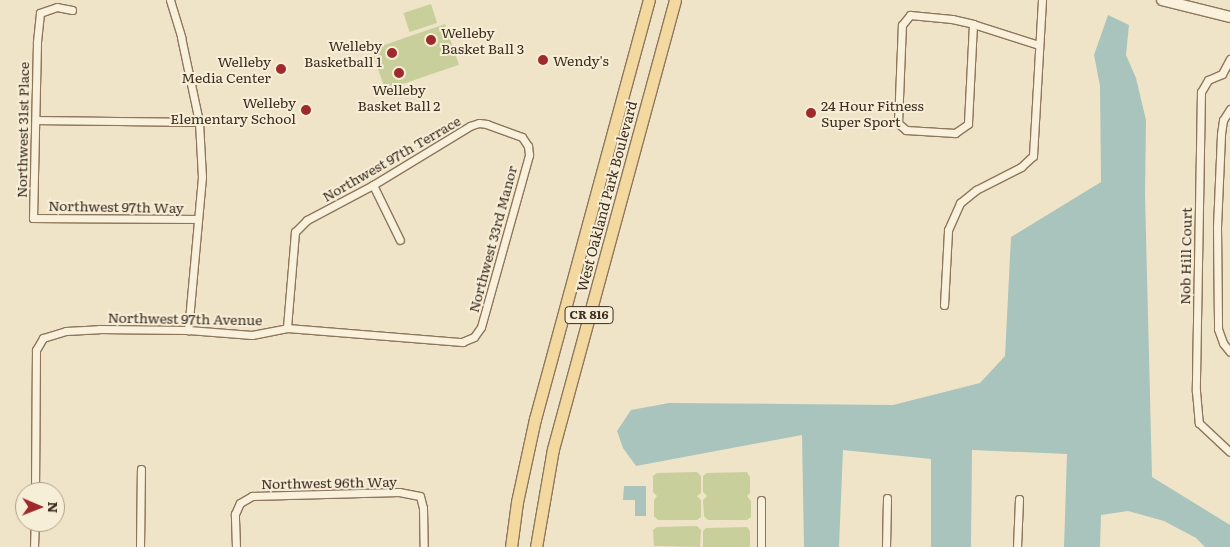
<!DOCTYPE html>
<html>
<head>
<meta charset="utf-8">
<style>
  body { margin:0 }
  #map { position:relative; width:1230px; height:547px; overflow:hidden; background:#f0e4c8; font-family:Literata,serif }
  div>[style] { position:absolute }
  .green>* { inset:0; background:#c9cf9b; transform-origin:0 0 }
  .water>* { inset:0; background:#a9c4bc }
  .roads { filter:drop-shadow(1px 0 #8d765c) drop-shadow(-1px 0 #8d765c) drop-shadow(0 1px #8d765c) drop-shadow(0 -1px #8d765c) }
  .street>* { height:7px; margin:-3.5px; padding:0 3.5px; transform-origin:3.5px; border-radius:3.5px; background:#faf1dc }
  .secondary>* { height:10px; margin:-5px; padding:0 5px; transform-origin:5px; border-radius:5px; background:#faf1dc }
  .primary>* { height:11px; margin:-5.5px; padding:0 5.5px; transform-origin:5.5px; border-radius:5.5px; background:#f3d9a0 }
  .dots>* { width:14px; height:14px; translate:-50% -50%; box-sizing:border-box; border:2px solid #f7eed8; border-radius:50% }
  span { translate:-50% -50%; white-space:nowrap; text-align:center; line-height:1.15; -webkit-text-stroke:4px #f7eed8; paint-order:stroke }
  .shield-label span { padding:1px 4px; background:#f7eed8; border:1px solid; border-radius:4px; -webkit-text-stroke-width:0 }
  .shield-label { font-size:12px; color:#3d2e20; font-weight:700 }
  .poi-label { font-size:14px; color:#3d2e20 }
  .left { translate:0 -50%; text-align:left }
  .right { translate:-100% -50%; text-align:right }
  .street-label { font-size:14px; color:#3d2e20 }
  .north { position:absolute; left:15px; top:482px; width:50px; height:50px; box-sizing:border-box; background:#f7eed8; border:1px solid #ada18e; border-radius:50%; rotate:91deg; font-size:14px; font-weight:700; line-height:20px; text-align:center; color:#3d2e20 }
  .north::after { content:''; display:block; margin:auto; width:18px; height:22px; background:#9e2a2b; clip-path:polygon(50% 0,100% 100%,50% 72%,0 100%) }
</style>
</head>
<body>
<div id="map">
  <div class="green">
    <div style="left:431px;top:4px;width:20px;height:29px;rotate:72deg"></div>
    <div style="left:445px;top:24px;width:43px;height:78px;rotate:71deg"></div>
    <div style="clip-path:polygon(697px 472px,701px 476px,701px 493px,697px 496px,701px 500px,701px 517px,697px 520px,658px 520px,654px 516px,654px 500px,657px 496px,653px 492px,653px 476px,657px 473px)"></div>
    <div style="clip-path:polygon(747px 472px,750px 477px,750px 493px,747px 496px,751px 501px,751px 517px,747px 520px,708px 520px,704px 516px,703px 500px,707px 496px,703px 492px,703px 476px,707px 473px)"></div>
    <div style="clip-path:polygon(697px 526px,701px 530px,700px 547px,654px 546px,653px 530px,657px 527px)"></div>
    <div style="clip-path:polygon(747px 527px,750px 531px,750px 547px,703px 547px,703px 531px,706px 528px)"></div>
  </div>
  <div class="water">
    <div style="clip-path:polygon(1108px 15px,1129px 25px,1126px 55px,1136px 78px,1146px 120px,1145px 194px,1152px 477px,1230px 525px,1230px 547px,1205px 547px,1196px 538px,1164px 521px,1128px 511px,1101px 515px,1100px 547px,1064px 547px,1067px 454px,972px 450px,971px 547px,931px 547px,931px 459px,843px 450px,839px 547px,804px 547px,802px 435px,636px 466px,623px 448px,617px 431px,631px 410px,669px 403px,893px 405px,980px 383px,1005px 356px,1011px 237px,1101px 182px,1100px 86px,1094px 55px)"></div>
    <div style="clip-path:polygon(624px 486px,646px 486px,646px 516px,635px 516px,635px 500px,623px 500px)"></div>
  </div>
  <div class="roads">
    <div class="street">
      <div style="left:170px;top:0;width:39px;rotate:73deg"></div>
      <div style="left:181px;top:37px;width:87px;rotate:78deg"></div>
      <div style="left:199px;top:122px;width:55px;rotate:86.9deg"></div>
      <div style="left:202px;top:177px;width:154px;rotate:95.2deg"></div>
      <div style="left:72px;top:10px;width:15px;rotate:-169deg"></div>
      <div style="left:57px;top:7px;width:18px;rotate:161deg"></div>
      <div style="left:40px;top:13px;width:30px;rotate:96deg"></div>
      <div style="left:37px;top:43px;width:175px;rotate:91.3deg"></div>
      <div style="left:33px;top:218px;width:165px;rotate:0.3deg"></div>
      <div style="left:973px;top:24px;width:100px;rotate:92.9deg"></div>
      <div style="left:968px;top:124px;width:16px;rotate:145deg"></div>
      <div style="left:955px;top:133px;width:49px;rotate:-176.5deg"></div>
      <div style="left:906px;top:130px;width:11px;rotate:-139deg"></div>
      <div style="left:898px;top:123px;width:98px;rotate:-87.7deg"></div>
      <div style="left:902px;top:25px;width:13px;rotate:-51deg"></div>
      <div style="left:910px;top:15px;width:42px;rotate:5.4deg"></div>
      <div style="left:952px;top:19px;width:22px;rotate:13deg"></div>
      <div style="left:973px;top:24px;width:69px;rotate:17.7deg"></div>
      <div style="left:1230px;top:59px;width:17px;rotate:118deg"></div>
      <div style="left:1222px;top:74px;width:15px;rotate:157deg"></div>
      <div style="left:1208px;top:80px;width:14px;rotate:120deg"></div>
      <div style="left:1201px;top:92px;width:299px;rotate:91deg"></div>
      <div style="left:1196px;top:391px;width:32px;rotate:85deg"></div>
      <div style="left:1199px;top:423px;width:42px;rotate:43.1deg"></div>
      <div style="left:1230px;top:109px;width:13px;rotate:122deg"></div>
      <div style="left:1223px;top:120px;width:15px;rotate:98deg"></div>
      <div style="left:1221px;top:135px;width:92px;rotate:92.5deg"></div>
      <div style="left:1217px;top:227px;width:102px;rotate:89.4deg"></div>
      <div style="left:1218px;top:329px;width:15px;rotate:70deg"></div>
      <div style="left:1223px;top:343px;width:11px;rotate:52deg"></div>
      <div style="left:36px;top:120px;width:163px;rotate:0.7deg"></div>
      <div style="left:373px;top:185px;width:61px;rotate:63.9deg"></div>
      <div style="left:944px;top:305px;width:75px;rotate:-86.9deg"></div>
      <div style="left:948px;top:230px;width:30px;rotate:-66deg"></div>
      <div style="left:960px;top:203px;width:21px;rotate:-39deg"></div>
      <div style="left:976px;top:190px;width:51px;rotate:-27.1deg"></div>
      <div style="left:1021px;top:167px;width:16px;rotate:-43deg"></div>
      <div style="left:1033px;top:156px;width:156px;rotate:-86.7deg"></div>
      <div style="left:35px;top:492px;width:142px;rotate:-89.6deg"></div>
      <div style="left:36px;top:350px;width:14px;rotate:-60deg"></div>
      <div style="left:43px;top:338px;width:24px;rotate:-17deg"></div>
      <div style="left:66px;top:331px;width:33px;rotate:-3deg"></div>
      <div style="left:99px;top:329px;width:89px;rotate:0.6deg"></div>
      <div style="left:188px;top:330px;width:64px;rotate:4.5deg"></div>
      <div style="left:252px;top:335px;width:36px;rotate:-11deg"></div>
      <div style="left:287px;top:328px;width:176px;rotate:4.6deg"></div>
      <div style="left:462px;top:342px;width:13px;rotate:-23deg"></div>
      <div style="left:474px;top:337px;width:12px;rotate:-55deg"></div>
      <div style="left:481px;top:327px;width:179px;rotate:-74.4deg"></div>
      <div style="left:529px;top:155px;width:9px;rotate:-96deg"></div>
      <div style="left:528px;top:146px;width:11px;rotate:-124deg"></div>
      <div style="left:522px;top:137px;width:37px;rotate:-160deg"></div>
      <div style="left:487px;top:124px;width:8px;rotate:-173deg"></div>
      <div style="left:479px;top:123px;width:9px;rotate:162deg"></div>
      <div style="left:470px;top:126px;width:114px;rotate:148.7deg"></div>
      <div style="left:373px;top:185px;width:75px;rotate:152.1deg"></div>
      <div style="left:307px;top:220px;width:17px;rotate:135deg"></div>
      <div style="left:295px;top:232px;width:96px;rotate:94.8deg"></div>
      <div style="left:761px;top:500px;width:47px;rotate:90deg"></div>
      <div style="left:34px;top:547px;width:25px;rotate:-88deg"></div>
      <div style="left:140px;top:547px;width:78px;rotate:-89.3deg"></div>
      <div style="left:236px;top:547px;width:33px;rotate:-92deg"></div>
      <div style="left:235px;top:514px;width:12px;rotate:-66deg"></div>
      <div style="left:240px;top:503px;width:14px;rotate:-30deg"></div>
      <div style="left:252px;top:496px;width:147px;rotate:-1.6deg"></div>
      <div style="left:399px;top:492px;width:21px;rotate:11deg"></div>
      <div style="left:420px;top:496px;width:12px;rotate:76deg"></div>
      <div style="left:423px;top:508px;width:39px;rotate:89deg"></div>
      <div style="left:886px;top:547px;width:49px;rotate:-88.8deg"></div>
      <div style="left:1017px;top:547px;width:48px;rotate:-87.6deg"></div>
    </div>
    <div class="secondary">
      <div style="left:1162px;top:0;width:70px;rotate:14deg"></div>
    </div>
    <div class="primary">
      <div style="left:511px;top:547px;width:45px;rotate:-82.4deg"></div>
      <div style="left:517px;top:502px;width:85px;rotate:-77.8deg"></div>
      <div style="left:535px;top:419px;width:434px;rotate:-74.8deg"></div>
      <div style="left:536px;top:547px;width:99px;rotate:-80.2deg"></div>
      <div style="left:553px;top:449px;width:465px;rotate:-74.8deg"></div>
    </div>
  </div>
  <div class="dots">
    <div style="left:431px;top:40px;background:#9e2a2b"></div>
    <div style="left:392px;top:53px;background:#9e2a2b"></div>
    <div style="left:543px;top:60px;background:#9e2a2b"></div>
    <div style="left:281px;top:69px;background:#9e2a2b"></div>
    <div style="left:399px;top:73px;background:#9e2a2b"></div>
    <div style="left:306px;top:110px;background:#9e2a2b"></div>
    <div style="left:811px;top:113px;background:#9e2a2b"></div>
  </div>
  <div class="shield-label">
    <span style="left:589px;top:315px">CR 816</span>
  </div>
  <div class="poi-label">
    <span class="left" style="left:441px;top:40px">Welleby<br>Basket Ball 3</span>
    <span class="right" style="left:382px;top:53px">Welleby<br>Basketball 1</span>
    <span class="left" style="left:553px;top:60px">Wendy's</span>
    <span class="right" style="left:271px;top:69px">Welleby<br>Media Center</span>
    <span style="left:399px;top:97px">Welleby<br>Basket Ball 2</span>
    <span class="right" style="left:296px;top:110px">Welleby<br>Elementary School</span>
    <span class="left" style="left:821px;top:113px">24 Hour Fitness<br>Super Sport</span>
  </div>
  <div class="street-label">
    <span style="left:22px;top:130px;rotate:-89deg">Northwest 31st Place</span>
    <span style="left:391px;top:158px;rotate:-30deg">Northwest 97th Terrace</span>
    <span style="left:606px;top:196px;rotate:-75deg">West Oakland Park Boulevard</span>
    <span style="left:116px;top:206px;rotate:1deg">Northwest 97th Way</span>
    <span style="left:492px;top:239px;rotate:-75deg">Northwest 33rd Manor</span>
    <span style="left:1185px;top:256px;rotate:-89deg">Nob Hill Court</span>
    <span style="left:185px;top:318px;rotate:1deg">Northwest 97th Avenue</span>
    <span style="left:329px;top:482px;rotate:-1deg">Northwest 96th Way</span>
  </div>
  <div class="north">N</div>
</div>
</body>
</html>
